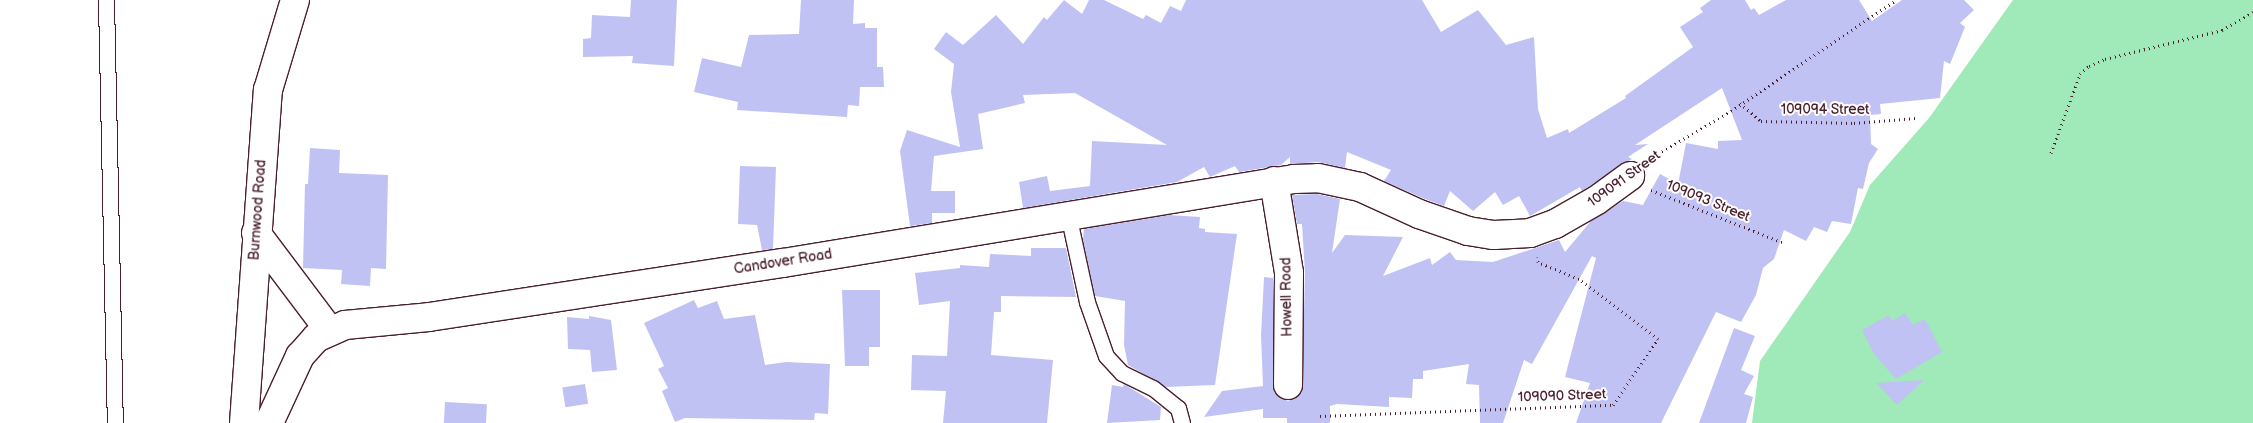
<!DOCTYPE html>
<html>
<head>
<meta charset="utf-8">
<style>
  body { margin:0 }
  #map { position:relative; width:2253px; height:423px; overflow:hidden; background:#fff; font-family:"Balsamiq Sans",sans-serif }
  div>[style] { position:absolute }
  .green>* { inset:0; background:#a0e9b8 }
  .building>* { inset:0; background:#c1c2f4; transform-origin:0 0 }
  .path>* { height:3px; margin-top:-1.5px; transform-origin:0; background:repeating-linear-gradient(90deg,#4a1f2b 0 1px,transparent 0 5px) }
  .roads { filter:drop-shadow(1px 0 #4a1f2b) drop-shadow(-1px 0 #4a1f2b) drop-shadow(0 1px #4a1f2b) drop-shadow(0 -1px #4a1f2b) }
  .lane>* { height:15px; margin:-7.5px; padding:0 7.5px; transform-origin:7.5px; border-radius:7.5px; background:#fff }
  .street>* { height:28px; margin:-14px; padding:0 14px; transform-origin:14px; border-radius:14px; background:#fff }
  span { translate:-50% -50%; white-space:nowrap; text-align:center; line-height:1.15; -webkit-text-stroke:4px #fff; paint-order:stroke }
  .street-label { font-size:14px; color:#4a1f2b }
</style>
</head>
<body>
<div id="map">
  <div class="green">
    <div style="clip-path:polygon(2013px 0,2253px 0,2253px 423px,1752px 423px,1760px 361px,1850px 232px,1870px 185px,1929px 118px)"></div>
  </div>
  <div class="building">
    <div style="clip-path:polygon(631px 0,677px 0,674px 66px,632px 63px,633px 56px,583px 57px,583px 39px,591px 38px,592px 15px,630px 17px)"></div>
    <div style="clip-path:polygon(801px 0,854px 0,853px 24px,865px 23px,865px 28px,877px 28px,877px 67px,883px 67px,884px 87px,860px 87px,859px 106px,848px 105px,847px 117px,737px 110px,738px 102px,694px 92px,702px 58px,741px 67px,749px 35px,799px 34px)"></div>
    <div style="clip-path:polygon(1064px 0,1082px 14px,1089px 0,1104px 0,1143px 19px,1146px 15px,1161px 23px,1170px 6px,1181px 11px,1186px 0,1422px 0,1441px 32px,1478px 10px,1506px 45px,1534px 37px,1538px 109px,1547px 138px,1568px 129px,1569px 133px,1626px 98px,1625px 96px,1693px 47px,1680px 27px,1703px 12px,1700px 8px,1711px 0,1745px 0,1751px 10px,1754px 8px,1759px 15px,1786px 0,1859px 0,1872px 21px,1902px 0,1964px 0,1974px 10px,1960px 23px,1965px 27px,1950px 64px,1944px 61px,1940px 98px,1880px 104px,1881px 114px,1870px 115px,1871px 144px,1878px 149px,1869px 163px,1863px 189px,1858px 188px,1851px 224px,1832px 221px,1827px 232px,1814px 227px,1806px 241px,1784px 230px,1774px 259px,1763px 268px,1756px 295px,1741px 322px,1716px 312px,1661px 423px,1576px 423px,1590px 383px,1565px 377px,1596px 258px,1592px 256px,1532px 364px,1524px 360px,1503px 423px,1480px 423px,1479px 385px,1466px 384px,1469px 364px,1423px 371px,1423px 379px,1413px 379px,1412px 398px,1389px 397px,1389px 407px,1337px 404px,1330px 406px,1330px 423px,1287px 423px,1287px 418px,1263px 418px,1263px 409px,1204px 417px,1222px 391px,1263px 386px,1261px 335px,1264px 277px,1273px 278px,1274px 392px,1288px 401px,1302px 392px,1305px 273px,1302px 224px,1297px 224px,1292px 195px,1317px 194px,1340px 199px,1332px 253px,1345px 235px,1403px 237px,1383px 276px,1430px 258px,1432px 265px,1450px 252px,1456px 260px,1493px 262px,1559px 240px,1565px 252px,1591px 221px,1623px 201px,1643px 205px,1660px 174px,1678px 184px,1686px 143px,1718px 149px,1718px 141px,1742px 140px,1722px 88px,1635px 145px,1648px 144px,1628px 157px,1632px 159px,1582px 191px,1580px 187px,1530px 216px,1519px 196px,1503px 205px,1495px 192px,1473px 211px,1450px 191px,1444px 206px,1425px 199px,1384px 181px,1391px 170px,1347px 152px,1345px 168px,1318px 162px,1290px 164px,1290px 157px,1281px 165px,1239px 172px,1235px 166px,1210px 177px,1204px 167px,1177px 182px,1023px 208px,1019px 182px,1047px 176px,1050px 191px,1090px 186px,1092px 141px,1167px 145px,1075px 93px,1023px 95px,1025px 103px,978px 114px,983px 149px,934px 156px,931px 191px,955px 191px,955px 213px,932px 213px,932px 223px,910px 226px,900px 151px,907px 130px,960px 147px,951px 92px,954px 64px,934px 49px,946px 32px,963px 45px,996px 15px,1023px 44px,1044px 17px,1047px 20px)"></div>
    <div style="clip-path:polygon(310px 148px,340px 150px,339px 173px,388px 175px,386px 269px,371px 268px,370px 286px,341px 284px,342px 270px,303px 268px,305px 184px,308px 184px)"></div>
    <div style="clip-path:polygon(740px 166px,776px 167px,773px 249px,762px 250px,757px 225px,738px 224px)"></div>
    <div style="clip-path:polygon(1169px 215px,1200px 217px,1199px 228px,1205px 229px,1205px 232px,1237px 234px,1215px 385px,1166px 387px,1128px 365px,1124px 345px,1125px 301px,1095px 296px,1083px 240px,1084px 229px)"></div>
    <div style="clip-path:polygon(1031px 248px,1066px 248px,1076px 297px,1001px 296px,1001px 312px,994px 312px,991px 355px,1053px 360px,1047px 423px,943px 423px,946px 391px,911px 390px,912px 355px,947px 356px,950px 301px,919px 305px,915px 273px,960px 268px,960px 265px,989px 267px,990px 254px,1031px 256px)"></div>
    <div style="clip-path:polygon(842px 290px,880px 290px,880px 347px,869px 347px,869px 366px,845px 366px)"></div>
    <div style="clip-path:polygon(694px 300px,698px 308px,717px 301px,724px 319px,755px 315px,765px 365px,786px 362px,830px 364px,828px 414px,815px 413px,814px 420px,685px 418px,675px 422px,662px 391px,668px 388px,658px 369px,664px 366px,644px 323px)"></div>
    <div style="clip-path:polygon(1905px 313px,1913px 325px,1925px 319px,1942px 352px,1896px 379px,1874px 354px,1862px 330px,1889px 315px,1892px 321px)"></div>
    <div style="clip-path:polygon(589px 316px,611px 320px,617px 370px,592px 372px,590px 350px,568px 349px,567px 317px,589px 319px)"></div>
    <div style="clip-path:polygon(1734px 328px,1755px 336px,1741px 370px,1754px 376px,1744px 394px,1753px 397px,1746px 423px,1699px 423px)"></div>
    <div style="clip-path:polygon(1924px 380px,1897px 405px,1876px 383px)"></div>
    <div style="left:585px;top:384px;width:20px;height:23px;rotate:81deg"></div>
    <div style="clip-path:polygon(1124px 384px,1161px 407px,1160px 420px,1107px 423px,1112px 385px,1123px 387px)"></div>
    <div style="left:445px;top:402px;width:42px;height:21px;rotate:3deg"></div>
  </div>
  <div class="path">
    <div style="left:1740px;top:103px;width:28px;rotate:41deg"></div>
    <div style="left:1761px;top:121px;width:93px;rotate:1.2deg"></div>
    <div style="left:1854px;top:123px;width:62px;rotate:-4.6deg"></div>
    <div style="left:2051px;top:153px;width:84px;rotate:-69.8deg"></div>
    <div style="left:2080px;top:74px;width:12px;rotate:-42deg"></div>
    <div style="left:2089px;top:66px;width:17px;rotate:-24deg"></div>
    <div style="left:2105px;top:59px;width:121px;rotate:-13.9deg"></div>
    <div style="left:2222px;top:30px;width:36px;rotate:-30deg"></div>
    <div style="left:1649px;top:159px;width:95px;rotate:-30.3deg"></div>
    <div style="left:1731px;top:111px;width:199px;rotate:-33.9deg"></div>
    <div style="left:1651px;top:190px;width:141px;rotate:21.7deg"></div>
    <div style="left:1320px;top:416px;width:293px;rotate:-2.2deg"></div>
    <div style="left:1613px;top:405px;width:80px;rotate:-55.7deg"></div>
    <div style="left:1658px;top:339px;width:99px;rotate:-142.8deg"></div>
    <div style="left:1579px;top:279px;width:44px;rotate:-157.5deg"></div>
    <div style="left:1538px;top:262px;width:5px;rotate:-101deg"></div>
  </div>
  <div class="roads">
    <div class="lane">
      <div style="left:106px;top:0;width:423px;rotate:88.8deg"></div>
      <div style="left:1068px;top:214px;width:90px;rotate:77.8deg"></div>
      <div style="left:1087px;top:302px;width:57px;rotate:70.6deg"></div>
      <div style="left:1106px;top:356px;width:23px;rotate:47deg"></div>
      <div style="left:1122px;top:373px;width:34px;rotate:26deg"></div>
      <div style="left:1153px;top:388px;width:32px;rotate:39deg"></div>
      <div style="left:1178px;top:408px;width:16px;rotate:75deg"></div>
    </div>
    <div class="street">
      <div style="left:1274px;top:181px;width:93px;rotate:80.7deg"></div>
      <div style="left:1289px;top:273px;width:112px;rotate:90.5deg"></div>
      <div style="left:256px;top:233px;width:121px;rotate:53deg"></div>
      <div style="left:244px;top:423px;width:334px;rotate:-85.9deg"></div>
      <div style="left:268px;top:90px;width:94px;rotate:-73.3deg"></div>
      <div style="left:269px;top:423px;width:74px;rotate:-65.2deg"></div>
      <div style="left:300px;top:356px;width:24px;rotate:-48deg"></div>
      <div style="left:316px;top:338px;width:32px;rotate:-24deg"></div>
      <div style="left:345px;top:325px;width:84px;rotate:-5.4deg"></div>
      <div style="left:429px;top:317px;width:358px;rotate:-8.7deg"></div>
      <div style="left:783px;top:263px;width:518px;rotate:-9.33deg"></div>
      <div style="left:1294px;top:179px;width:24px;rotate:-2deg"></div>
      <div style="left:1318px;top:178px;width:43px;rotate:12.1deg"></div>
      <div style="left:1360px;top:187px;width:65px;rotate:24.6deg"></div>
      <div style="left:1419px;top:214px;width:52px;rotate:19.1deg"></div>
      <div style="left:1468px;top:231px;width:26px;rotate:9deg"></div>
      <div style="left:1494px;top:235px;width:36px;rotate:-3deg"></div>
      <div style="left:1530px;top:233px;width:27px;rotate:-20deg"></div>
      <div style="left:1555px;top:224px;width:48px;rotate:-29.7deg"></div>
      <div style="left:1597px;top:200px;width:41px;rotate:-36deg"></div>
    </div>
  </div>
  <div class="street-label">
    <span style="left:1825px;top:110px">109094 Street</span>
    <span style="left:1624px;top:179px;rotate:-36deg">109091 Street</span>
    <span style="left:1708px;top:201px;rotate:22deg">109093 Street</span>
    <span style="left:258px;top:210px;rotate:-86deg">Burnwood Road</span>
    <span style="left:783px;top:262px;rotate:-9deg">Candover Road</span>
    <span style="left:1287px;top:297px;rotate:-91deg">Howell Road</span>
    <span style="left:1562px;top:396px;rotate:-2deg">109090 Street</span>
  </div>
</div>
</body>
</html>
